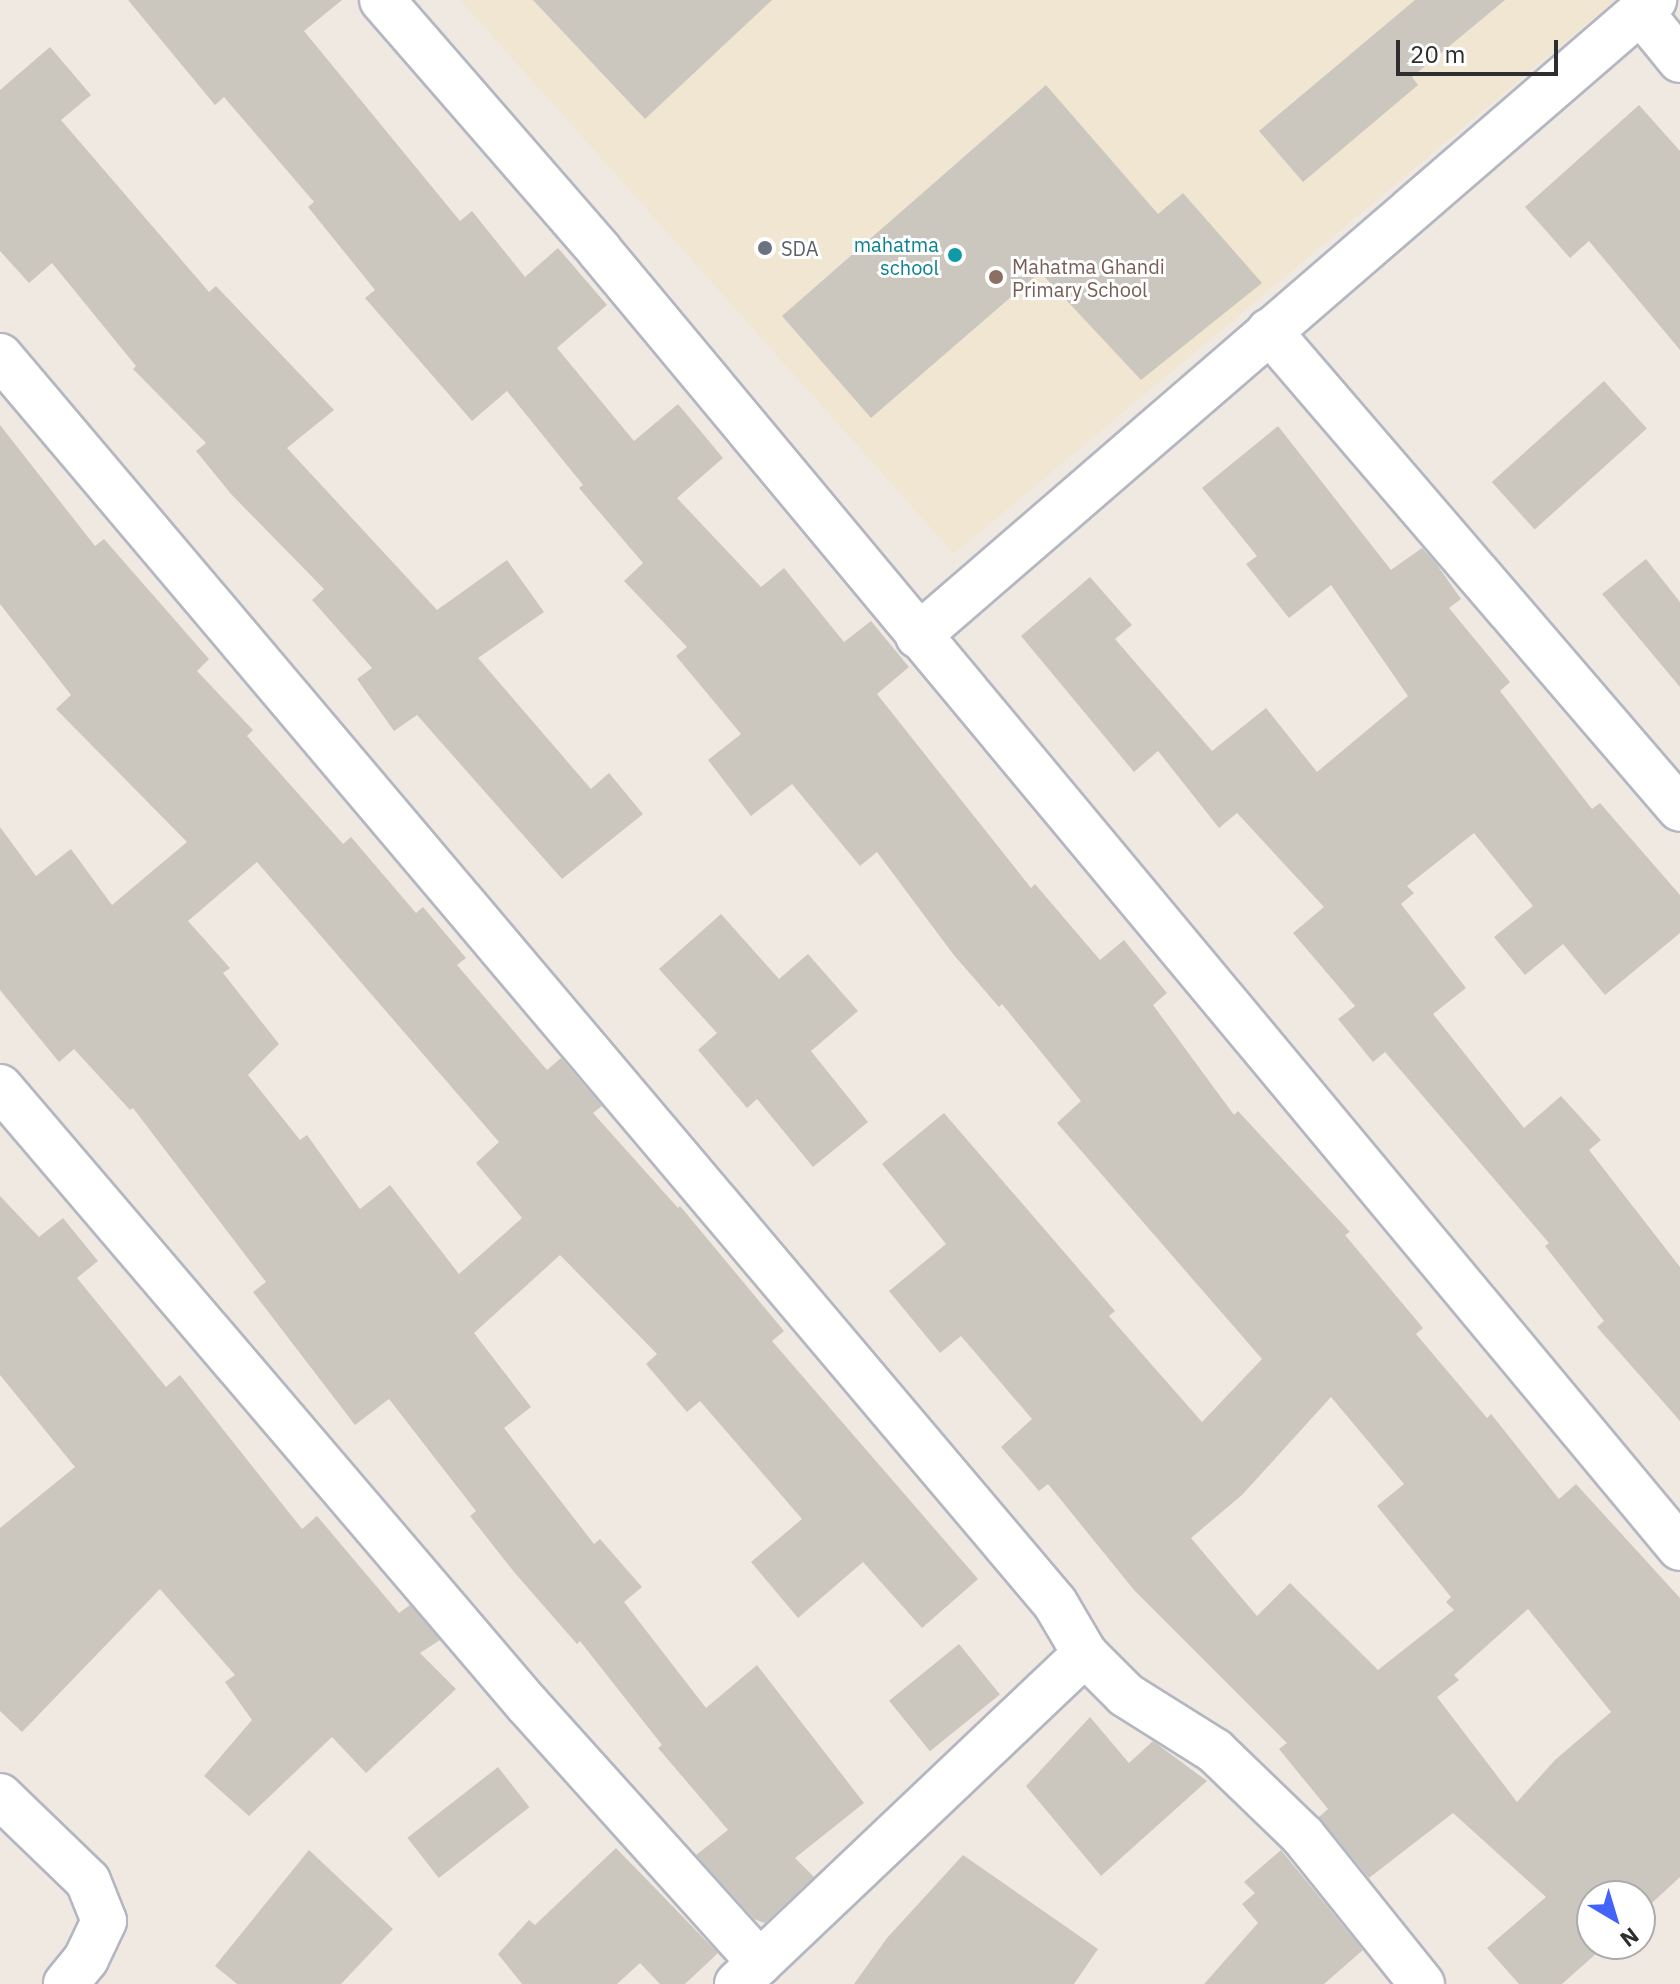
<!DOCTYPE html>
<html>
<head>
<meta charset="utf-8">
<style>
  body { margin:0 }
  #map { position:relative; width:1680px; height:1984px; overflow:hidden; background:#efe9e1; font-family:"IBM Plex Sans",sans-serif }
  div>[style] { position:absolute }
  .education>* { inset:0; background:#f0e6d1 }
  .building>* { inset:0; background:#cbc7bf; transform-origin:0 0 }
  .roads { filter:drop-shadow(2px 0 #b4b7c1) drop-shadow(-2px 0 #b4b7c1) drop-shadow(0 2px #b4b7c1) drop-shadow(0 -2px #b4b7c1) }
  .street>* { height:44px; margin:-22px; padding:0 22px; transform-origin:22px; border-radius:22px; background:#fff }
  .dots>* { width:22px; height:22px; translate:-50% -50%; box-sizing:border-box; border:4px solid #fff; border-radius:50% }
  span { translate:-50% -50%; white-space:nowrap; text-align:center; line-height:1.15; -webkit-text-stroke:6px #fff; paint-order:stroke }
  .culture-label { font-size:20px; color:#0d838f }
  .right { translate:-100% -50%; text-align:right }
  .worship-label { font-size:20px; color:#5b616d }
  .left { translate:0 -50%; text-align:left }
  .education-label { font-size:20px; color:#785e54 }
  .north { position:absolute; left:1576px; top:1880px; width:80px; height:80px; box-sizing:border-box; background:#fff; border:2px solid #ababab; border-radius:50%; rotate:142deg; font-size:22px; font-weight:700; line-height:32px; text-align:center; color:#2e2e2e }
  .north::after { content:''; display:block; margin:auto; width:28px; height:36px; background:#4264fb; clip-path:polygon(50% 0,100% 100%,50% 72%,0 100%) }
  .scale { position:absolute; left:1396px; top:40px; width:162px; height:36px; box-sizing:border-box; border:4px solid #2e2e2e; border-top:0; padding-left:10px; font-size:24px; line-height:28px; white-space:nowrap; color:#2e2e2e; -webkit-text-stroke:6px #fff; paint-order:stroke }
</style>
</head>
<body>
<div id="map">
  <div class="education">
    <div style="clip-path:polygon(460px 0,1615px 0,954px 554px)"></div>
  </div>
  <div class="building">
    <div style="clip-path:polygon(evenodd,128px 0,342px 0,304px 31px,460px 221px,472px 211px,525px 277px,558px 248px,607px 305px,557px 348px,634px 441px,678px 404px,723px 458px,677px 498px,761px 587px,784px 568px,844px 642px,871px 621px,909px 667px,877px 694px,1031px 888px,1035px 884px,1100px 960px,1124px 940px,1167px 993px,1153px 1005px,1234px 1115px,1238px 1111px,1350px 1232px,1345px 1235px,1423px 1328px,1416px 1334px,1487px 1418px,1491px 1414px,1559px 1499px,1576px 1484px,1680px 1598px,1680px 1877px,1640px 1914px,1640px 1896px,1592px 1896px,1592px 1944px,1607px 1944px,1562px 1984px,1519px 1984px,1487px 1948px,1546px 1897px,1453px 1813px,1369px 1878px,1319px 1817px,1328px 1809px,1279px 1749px,1287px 1743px,1134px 1590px,1048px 1484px,1039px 1491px,1001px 1447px,1032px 1419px,961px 1336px,940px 1353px,889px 1291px,946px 1244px,882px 1164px,944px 1113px,1115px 1311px,1109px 1316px,1202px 1422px,1262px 1359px,1057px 1123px,1081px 1101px,1002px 1004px,999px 1007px,953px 954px,877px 852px,860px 866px,792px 784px,751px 816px,708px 760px,741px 734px,676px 656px,687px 647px,624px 581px,643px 563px,579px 488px,583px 485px,507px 391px,472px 421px,365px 298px,375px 290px,308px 207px,314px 202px,224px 97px,215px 105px,128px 0,1331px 1397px,1404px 1484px,1377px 1506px,1451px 1597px,1446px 1602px,1454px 1610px,1378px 1670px,1290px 1583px,1257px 1616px,1191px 1538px,1242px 1495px,1331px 1397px,128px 0,1528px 1609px,1611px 1712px,1555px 1760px,1517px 1802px,1437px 1697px,1459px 1680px,1454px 1675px,1528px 1609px)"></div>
    <div style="clip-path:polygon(533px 0,772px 0,645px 119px)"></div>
    <div style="clip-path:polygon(1415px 0,1505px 0,1412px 77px,1418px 85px,1303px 182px,1259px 131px)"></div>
    <div style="clip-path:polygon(50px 47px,91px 95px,61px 120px,209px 292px,216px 286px,334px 410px,287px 448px,437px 610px,507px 560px,544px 612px,478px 658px,591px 789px,609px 773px,643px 814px,562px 879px,417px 715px,394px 731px,357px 679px,372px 668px,312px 600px,324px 589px,231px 494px,196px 451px,206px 443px,133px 369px,136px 366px,52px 263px,29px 283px,0 251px,0 90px)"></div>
    <div style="clip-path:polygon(1046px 85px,1158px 214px,1183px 193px,1262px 283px,1141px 380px,1040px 272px,871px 418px,782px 316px)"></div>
    <div style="clip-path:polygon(1639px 105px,1680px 151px,1680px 350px,1589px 241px,1570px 258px,1525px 207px)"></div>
    <div style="left:1604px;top:381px;width:64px;height:151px;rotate:48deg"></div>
    <div style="clip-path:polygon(evenodd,0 425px,95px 546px,104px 539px,209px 659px,197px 671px,253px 730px,247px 736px,343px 844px,351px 837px,416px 913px,423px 907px,466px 958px,457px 965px,547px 1070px,561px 1058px,602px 1106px,593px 1113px,678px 1208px,680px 1206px,784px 1331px,772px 1341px,978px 1579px,922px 1628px,863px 1562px,798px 1618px,751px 1562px,802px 1519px,700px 1401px,687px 1412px,646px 1364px,657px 1354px,560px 1255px,474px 1333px,531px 1407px,504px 1428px,594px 1544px,600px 1539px,642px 1587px,624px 1602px,706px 1708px,757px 1665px,864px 1803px,795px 1858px,814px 1877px,765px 1923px,754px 1919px,696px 1855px,728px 1830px,658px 1748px,662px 1745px,580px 1641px,577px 1644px,514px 1572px,470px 1516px,476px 1511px,389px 1399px,355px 1425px,253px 1292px,266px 1282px,133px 1108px,130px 1110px,74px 1049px,59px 1062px,0 990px,0 827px,36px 876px,71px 849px,112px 905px,187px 842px,56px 709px,71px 695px,0 604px,0 425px,257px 862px,499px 1142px,476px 1163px,522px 1218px,459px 1274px,390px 1185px,360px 1209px,307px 1135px,300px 1140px,248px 1075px,279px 1044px,223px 973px,230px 968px,188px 921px,257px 862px)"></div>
    <div style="clip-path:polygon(1278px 426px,1391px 570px,1422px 548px,1435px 562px,1461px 599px,1449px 608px,1510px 682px,1500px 691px,1592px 809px,1600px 803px,1680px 895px,1680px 933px,1605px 995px,1563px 944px,1525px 975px,1494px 937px,1533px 906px,1474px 833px,1407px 886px,1414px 893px,1401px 904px,1466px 988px,1433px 1014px,1524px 1128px,1561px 1096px,1601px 1140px,1589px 1150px,1680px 1267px,1680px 1421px,1597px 1327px,1604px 1321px,1545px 1246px,1549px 1243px,1385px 1052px,1373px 1062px,1338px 1019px,1355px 1006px,1293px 933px,1324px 907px,1237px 813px,1219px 828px,1158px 751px,1134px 772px,1021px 636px,1090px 577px,1132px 625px,1115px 639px,1212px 751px,1266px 708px,1317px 772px,1408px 696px,1331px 585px,1289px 618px,1246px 564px,1257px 556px,1202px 488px)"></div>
    <div style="clip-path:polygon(1646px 559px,1680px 602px,1680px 687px,1602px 594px)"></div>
    <div style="clip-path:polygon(721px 914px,779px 979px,808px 954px,858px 1011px,811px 1051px,868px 1122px,813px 1167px,757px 1099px,747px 1108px,698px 1050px,717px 1033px,659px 969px)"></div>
    <div style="clip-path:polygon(0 1196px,39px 1237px,63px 1218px,98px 1261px,77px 1278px,166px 1387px,180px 1375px,302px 1529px,317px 1516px,399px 1613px,410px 1605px,440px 1640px,420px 1653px,456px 1689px,366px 1773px,332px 1737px,249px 1816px,204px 1776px,252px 1720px,225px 1682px,235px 1675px,160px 1589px,22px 1732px,0 1711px,0 1528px,75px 1467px,0 1375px)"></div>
    <div style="left:959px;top:1644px;width:65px;height:90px;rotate:51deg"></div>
    <div style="clip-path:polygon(1090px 1717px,1129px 1763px,1153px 1741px,1207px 1781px,1101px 1876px,1026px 1786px)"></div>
    <div style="left:498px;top:1767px;width:51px;height:115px;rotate:52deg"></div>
    <div style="clip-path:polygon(616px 1848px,718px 1953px,685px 1984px,660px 1984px,640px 1963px,617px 1984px,522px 1984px,498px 1954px,529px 1920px,535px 1925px)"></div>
    <div style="clip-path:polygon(309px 1850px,393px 1929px,341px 1984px,237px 1984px,215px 1966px)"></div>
    <div style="clip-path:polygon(1281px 1850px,1363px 1950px,1324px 1984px,1204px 1984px,1258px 1923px,1242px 1904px,1255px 1893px,1244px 1882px)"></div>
    <div style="clip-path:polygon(963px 1855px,1098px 1949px,1074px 1984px,854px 1984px,887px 1938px)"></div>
  </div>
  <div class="roads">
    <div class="street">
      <div style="left:382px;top:0;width:331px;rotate:49deg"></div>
      <div style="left:599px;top:250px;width:1689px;rotate:50.21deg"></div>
      <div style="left:1640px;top:11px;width:63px;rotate:50.8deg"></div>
      <div style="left:1269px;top:331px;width:630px;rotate:49.31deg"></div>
      <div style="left:0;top:356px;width:1633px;rotate:49.77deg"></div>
      <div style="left:1055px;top:1603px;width:59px;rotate:59.5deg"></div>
      <div style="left:1085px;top:1654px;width:58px;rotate:45deg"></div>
      <div style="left:1126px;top:1695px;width:105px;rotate:32.2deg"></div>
      <div style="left:1215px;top:1751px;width:122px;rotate:44deg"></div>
      <div style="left:1303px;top:1836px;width:190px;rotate:51.2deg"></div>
      <div style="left:918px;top:636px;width:973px;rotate:-40.83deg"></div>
      <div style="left:0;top:1087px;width:811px;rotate:49.5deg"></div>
      <div style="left:527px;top:1704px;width:348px;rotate:48deg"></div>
      <div style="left:0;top:1796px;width:122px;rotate:44deg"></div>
      <div style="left:88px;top:1881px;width:43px;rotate:68.2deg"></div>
      <div style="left:104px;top:1921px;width:42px;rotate:115.3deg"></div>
      <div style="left:86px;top:1959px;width:32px;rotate:129deg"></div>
      <div style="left:737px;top:1984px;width:480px;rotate:-43.5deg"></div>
    </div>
  </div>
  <div class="dots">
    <div style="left:765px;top:248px;background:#6b7280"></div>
    <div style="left:955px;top:255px;background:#0f9aa8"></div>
    <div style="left:996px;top:277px;background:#8d6e63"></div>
  </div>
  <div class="culture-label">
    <span class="right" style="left:939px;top:256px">mahatma<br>school</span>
  </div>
  <div class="worship-label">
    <span class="left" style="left:781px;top:248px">SDA</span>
  </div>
  <div class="education-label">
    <span class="left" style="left:1012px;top:278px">Mahatma Ghandi<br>Primary School</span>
  </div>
  <div class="north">N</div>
  <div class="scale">20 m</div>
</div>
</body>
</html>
